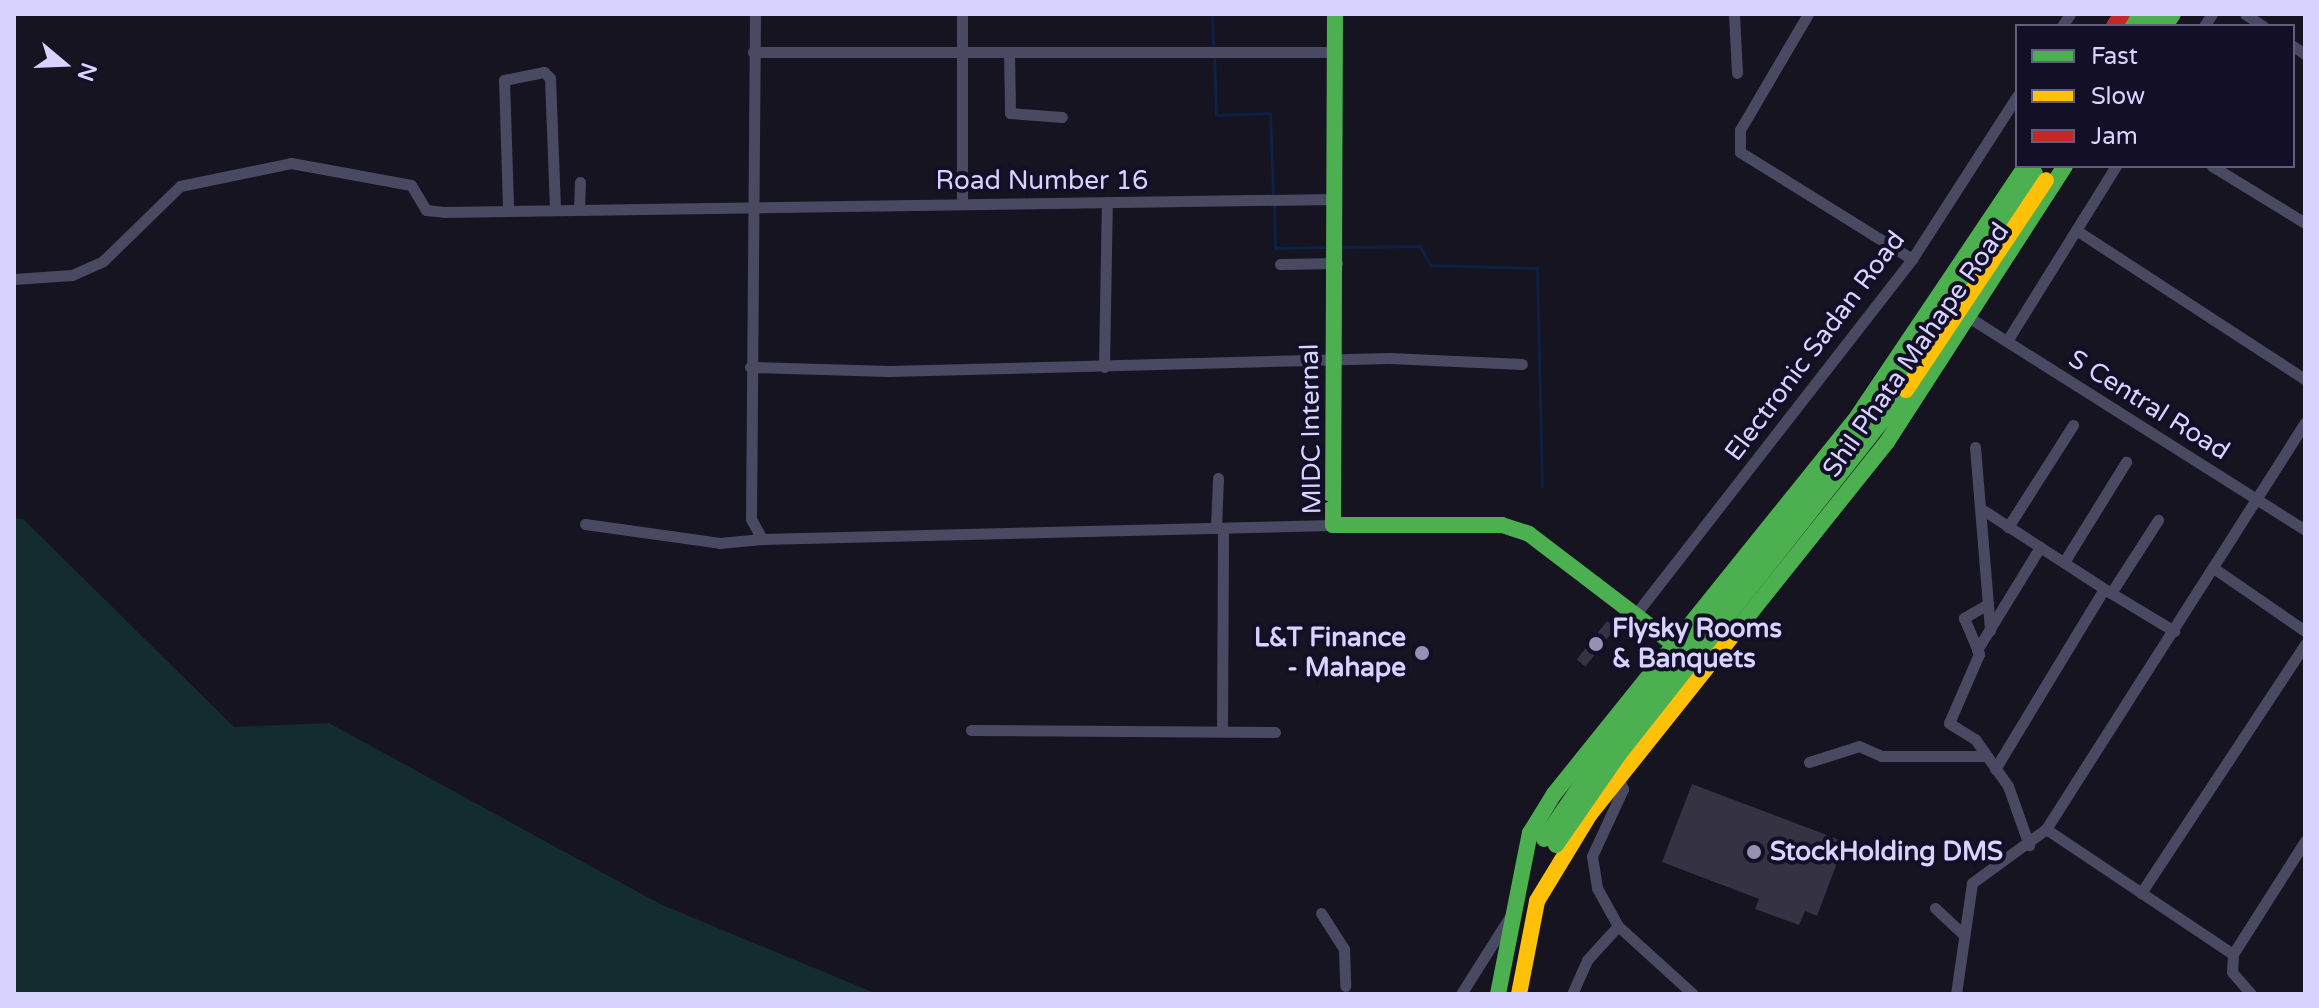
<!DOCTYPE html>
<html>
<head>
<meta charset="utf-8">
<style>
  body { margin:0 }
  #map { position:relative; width:2319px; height:1008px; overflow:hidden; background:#161421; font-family:"Varela Round",sans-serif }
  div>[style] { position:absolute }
  .green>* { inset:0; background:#132c2d }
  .stream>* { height:3px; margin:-1.5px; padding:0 1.5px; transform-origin:1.5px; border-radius:1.5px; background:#0d2144 }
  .building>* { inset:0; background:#343243; transform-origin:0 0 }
  .street>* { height:11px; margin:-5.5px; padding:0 5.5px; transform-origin:5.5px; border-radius:5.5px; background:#4a4962 }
  .fast>* { height:16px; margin:-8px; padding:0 8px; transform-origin:8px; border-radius:8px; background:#4caf50 }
  .slow>* { height:16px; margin:-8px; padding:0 8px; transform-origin:8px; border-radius:8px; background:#ffc107 }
  .jam>* { height:16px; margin:-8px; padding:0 8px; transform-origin:8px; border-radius:8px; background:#c62828 }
  .fast-bridge>* { height:16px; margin:-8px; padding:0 8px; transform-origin:8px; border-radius:8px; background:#4caf50 }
  .slow-bridge>* { height:16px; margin:-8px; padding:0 8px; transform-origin:8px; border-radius:8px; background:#ffc107 }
  .dots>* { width:22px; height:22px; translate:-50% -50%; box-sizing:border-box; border:4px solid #130f26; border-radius:50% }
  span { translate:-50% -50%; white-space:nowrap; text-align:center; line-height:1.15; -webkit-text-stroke:8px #130f26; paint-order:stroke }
  .street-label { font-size:26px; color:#d9d4ff }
  .poi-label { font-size:26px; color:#d9d4ff; font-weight:700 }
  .left { translate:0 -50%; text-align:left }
  .right { translate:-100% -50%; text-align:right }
  .frame { position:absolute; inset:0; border:16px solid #d9d4ff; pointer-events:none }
  .legend { position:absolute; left:2015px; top:24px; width:280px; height:144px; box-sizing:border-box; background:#130f26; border:2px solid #625e7d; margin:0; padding:10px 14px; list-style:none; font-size:24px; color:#d9d4ff }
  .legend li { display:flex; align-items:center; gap:16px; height:40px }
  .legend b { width:40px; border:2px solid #625e7d }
  .north { position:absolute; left:24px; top:24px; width:80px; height:80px; -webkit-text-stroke:6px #130f26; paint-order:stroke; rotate:109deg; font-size:22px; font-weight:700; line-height:32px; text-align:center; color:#d9d4ff }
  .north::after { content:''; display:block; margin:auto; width:28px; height:36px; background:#d9d4ff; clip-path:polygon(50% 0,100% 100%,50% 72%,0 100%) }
</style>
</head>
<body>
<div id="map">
  <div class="green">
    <div style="clip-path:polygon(14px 518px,23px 519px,234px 727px,329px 723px,660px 904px,877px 994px,14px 994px)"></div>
  </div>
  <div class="stream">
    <div style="left:1212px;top:14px;width:34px;rotate:88deg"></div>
    <div style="left:1214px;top:55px;width:60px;rotate:88.1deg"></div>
    <div style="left:1216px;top:115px;width:54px;rotate:-2.1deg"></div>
    <div style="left:1270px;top:113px;width:82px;rotate:87.9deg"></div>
    <div style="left:1274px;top:203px;width:45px;rotate:88.7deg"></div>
    <div style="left:1275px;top:248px;width:52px;rotate:-1.1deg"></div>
    <div style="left:1338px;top:247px;width:82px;rotate:-0.7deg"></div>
    <div style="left:1420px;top:246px;width:21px;rotate:62deg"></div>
    <div style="left:1430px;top:265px;width:107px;rotate:1.6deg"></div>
    <div style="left:1537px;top:268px;width:218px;rotate:88.7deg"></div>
  </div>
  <div class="building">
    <div style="left:1607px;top:621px;width:11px;height:49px;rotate:38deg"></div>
    <div style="clip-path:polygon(1692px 784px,1845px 842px,1817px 916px,1805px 911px,1799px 925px,1755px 909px,1759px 899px,1662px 862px)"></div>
  </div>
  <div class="street">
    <div style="left:755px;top:14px;width:505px;rotate:90.45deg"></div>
    <div style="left:751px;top:519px;width:23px;rotate:61deg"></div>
    <div style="left:762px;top:539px;width:571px;rotate:-1.4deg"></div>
    <div style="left:962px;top:14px;width:188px;rotate:90deg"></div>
    <div style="left:1734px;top:14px;width:59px;rotate:87.1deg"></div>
    <div style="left:1808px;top:14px;width:134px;rotate:120.4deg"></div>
    <div style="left:1740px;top:130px;width:22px;rotate:90deg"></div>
    <div style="left:1740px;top:152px;width:203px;rotate:31.9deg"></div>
    <div style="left:2245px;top:14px;width:22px;rotate:34deg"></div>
    <div style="left:2062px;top:26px;width:14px;rotate:-56deg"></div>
    <div style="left:2204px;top:26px;width:14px;rotate:-56deg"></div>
    <div style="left:2293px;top:46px;width:14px;rotate:34deg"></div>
    <div style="left:753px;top:52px;width:581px"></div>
    <div style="left:1009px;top:53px;width:60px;rotate:89deg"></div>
    <div style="left:1010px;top:113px;width:52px;rotate:4.4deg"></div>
    <div style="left:2212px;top:166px;width:109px;rotate:31.5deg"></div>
    <div style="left:508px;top:206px;width:126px;rotate:-91.8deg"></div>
    <div style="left:504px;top:80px;width:41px;rotate:-11.3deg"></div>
    <div style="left:544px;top:72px;width:8px;rotate:45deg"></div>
    <div style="left:550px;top:78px;width:129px;rotate:87.8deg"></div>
    <div style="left:579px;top:209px;width:27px;rotate:-88deg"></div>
    <div style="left:2076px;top:230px;width:273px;rotate:33.1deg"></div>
    <div style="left:1280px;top:264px;width:57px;rotate:-1deg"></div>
    <div style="left:14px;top:279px;width:58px;rotate:-3.9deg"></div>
    <div style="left:72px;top:275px;width:34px;rotate:-24deg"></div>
    <div style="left:103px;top:261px;width:107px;rotate:-44.2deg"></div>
    <div style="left:180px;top:186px;width:113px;rotate:-11.7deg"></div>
    <div style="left:291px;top:163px;width:122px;rotate:10.4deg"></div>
    <div style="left:411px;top:185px;width:29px;rotate:59deg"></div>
    <div style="left:426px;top:210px;width:18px;rotate:6deg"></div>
    <div style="left:444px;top:212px;width:890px;rotate:-0.84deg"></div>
    <div style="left:1970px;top:318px;width:396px;rotate:32.3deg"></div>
    <div style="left:2007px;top:341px;width:206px;rotate:-58.1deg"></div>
    <div style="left:750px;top:367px;width:139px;rotate:1.6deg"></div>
    <div style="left:889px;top:371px;width:500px;rotate:-1.49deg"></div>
    <div style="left:1389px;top:358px;width:133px;rotate:2.6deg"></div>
    <div style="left:1104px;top:367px;width:165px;rotate:-89deg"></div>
    <div style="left:1975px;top:447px;width:184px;rotate:85.3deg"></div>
    <div style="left:1983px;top:510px;width:153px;rotate:33deg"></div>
    <div style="left:2111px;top:593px;width:87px;rotate:-57.2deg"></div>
    <div style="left:585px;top:524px;width:136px;rotate:8deg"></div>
    <div style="left:720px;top:543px;width:42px;rotate:-5.4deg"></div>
    <div style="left:2008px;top:527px;width:121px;rotate:-57.5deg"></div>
    <div style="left:1216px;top:528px;width:50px;rotate:-87.7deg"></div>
    <div style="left:2064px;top:562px;width:118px;rotate:-58.2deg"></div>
    <div style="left:2215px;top:569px;width:109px;rotate:34.6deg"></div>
    <div style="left:2111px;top:593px;width:74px;rotate:31.1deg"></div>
    <div style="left:1988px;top:604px;width:28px;rotate:150deg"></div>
    <div style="left:1964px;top:618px;width:39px;rotate:67deg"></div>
    <div style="left:1979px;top:654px;width:75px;rotate:113.5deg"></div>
    <div style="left:1949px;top:723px;width:31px;rotate:32deg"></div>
    <div style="left:1975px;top:739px;width:57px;rotate:54.9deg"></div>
    <div style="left:2008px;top:786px;width:63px;rotate:70.4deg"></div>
    <div style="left:1635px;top:615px;width:451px;rotate:-52.1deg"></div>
    <div style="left:1912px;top:259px;width:194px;rotate:-57.2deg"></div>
    <div style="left:1977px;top:650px;width:121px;rotate:-58.5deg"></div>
    <div style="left:971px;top:730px;width:304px;rotate:0.4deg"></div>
    <div style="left:1222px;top:730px;width:202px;rotate:-89.7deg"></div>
    <div style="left:1809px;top:762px;width:52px;rotate:-17.7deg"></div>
    <div style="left:1859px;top:746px;width:24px;rotate:24deg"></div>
    <div style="left:1881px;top:756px;width:104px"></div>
    <div style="left:1995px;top:769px;width:210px;rotate:-58.8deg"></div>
    <div style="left:1615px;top:773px;width:18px;rotate:63deg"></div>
    <div style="left:1623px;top:789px;width:74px;rotate:114.8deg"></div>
    <div style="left:1592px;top:856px;width:32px;rotate:81deg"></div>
    <div style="left:1597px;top:888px;width:43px;rotate:61.1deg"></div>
    <div style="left:1618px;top:926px;width:101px;rotate:42.2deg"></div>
    <div style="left:2046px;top:829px;width:225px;rotate:33.8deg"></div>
    <div style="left:2233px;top:954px;width:18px;rotate:93deg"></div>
    <div style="left:2232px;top:972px;width:29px;rotate:49deg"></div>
    <div style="left:2141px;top:893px;width:298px;rotate:-56.6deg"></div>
    <div style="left:1935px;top:908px;width:40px;rotate:43deg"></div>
    <div style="left:1321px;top:913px;width:43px;rotate:57.4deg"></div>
    <div style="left:1344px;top:949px;width:37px;rotate:88deg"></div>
    <div style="left:2233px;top:954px;width:134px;rotate:-57.5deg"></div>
    <div style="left:1461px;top:994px;width:90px;rotate:-57.7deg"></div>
    <div style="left:1572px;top:994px;width:37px;rotate:-66deg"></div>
    <div style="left:1587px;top:960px;width:46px;rotate:-47.6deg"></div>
    <div style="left:1956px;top:994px;width:112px;rotate:-81.8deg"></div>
    <div style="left:1972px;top:883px;width:92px;rotate:-36.1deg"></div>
    <div style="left:2046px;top:829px;width:482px;rotate:-57.5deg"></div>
  </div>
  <div class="fast">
    <div style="left:1335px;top:14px;width:511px;rotate:90.22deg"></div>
    <div style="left:1333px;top:525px;width:169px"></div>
    <div style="left:1502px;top:525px;width:28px;rotate:18deg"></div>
    <div style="left:1529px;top:534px;width:195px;rotate:37.3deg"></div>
    <div style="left:2130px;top:26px;width:14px;rotate:-56deg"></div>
    <div style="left:2147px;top:26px;width:14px;rotate:-56deg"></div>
    <div style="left:2165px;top:26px;width:14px;rotate:-56deg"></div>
    <div style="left:1732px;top:636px;width:248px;rotate:-51.4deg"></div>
    <div style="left:1887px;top:442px;width:328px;rotate:-57.2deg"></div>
    <div style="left:1498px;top:994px;width:164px;rotate:-78.8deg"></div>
    <div style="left:1530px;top:833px;width:46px;rotate:-58.4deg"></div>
    <div style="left:1554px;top:794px;width:480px;rotate:-51.2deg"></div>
    <div style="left:1855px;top:420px;width:306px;rotate:-56.1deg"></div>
  </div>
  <div class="slow">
    <div style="left:1519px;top:994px;width:95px;rotate:-79deg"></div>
    <div style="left:1537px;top:901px;width:102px;rotate:-58.7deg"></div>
    <div style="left:1590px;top:814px;width:228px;rotate:-51.4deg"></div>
  </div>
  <div class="jam">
    <div style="left:2114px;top:26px;width:14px;rotate:-56deg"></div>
  </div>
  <div class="fast-bridge">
    <div style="left:1544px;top:839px;width:112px;rotate:-55.6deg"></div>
    <div style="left:1607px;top:747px;width:412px;rotate:-51deg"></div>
    <div style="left:1866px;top:427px;width:305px;rotate:-56.4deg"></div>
    <div style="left:1556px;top:845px;width:111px;rotate:-55.3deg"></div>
    <div style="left:1619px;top:754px;width:464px;rotate:-51.7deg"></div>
  </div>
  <div class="slow-bridge">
    <div style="left:1906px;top:390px;width:252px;rotate:-56.3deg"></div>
  </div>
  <div class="dots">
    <div style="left:1596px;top:644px;background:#9591b1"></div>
    <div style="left:1422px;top:653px;background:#9591b1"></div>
    <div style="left:1754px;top:852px;background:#9591b1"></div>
  </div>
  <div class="street-label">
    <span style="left:1042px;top:181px">Road Number 16</span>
    <span style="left:1815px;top:346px;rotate:-53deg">Electronic Sadan Road</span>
    <span style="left:1916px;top:350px;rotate:-55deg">Shil Phata Mahape Road</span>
    <span style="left:2149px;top:405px;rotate:32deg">S Central Road</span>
    <span style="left:1311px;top:429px;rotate:-91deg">MIDC Internal</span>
  </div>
  <div class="poi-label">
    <span class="left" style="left:1612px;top:644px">Flysky Rooms<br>&amp; Banquets</span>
    <span class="right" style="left:1406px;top:653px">L&amp;T Finance<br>- Mahape</span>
    <span class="left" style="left:1770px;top:852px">StockHolding DMS</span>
  </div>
  <div class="frame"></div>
  <ul class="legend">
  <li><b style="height:10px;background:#4caf50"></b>Fast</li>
  <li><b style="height:10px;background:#ffc107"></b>Slow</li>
  <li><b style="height:10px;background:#c62828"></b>Jam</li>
  </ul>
  <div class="north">N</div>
</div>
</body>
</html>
